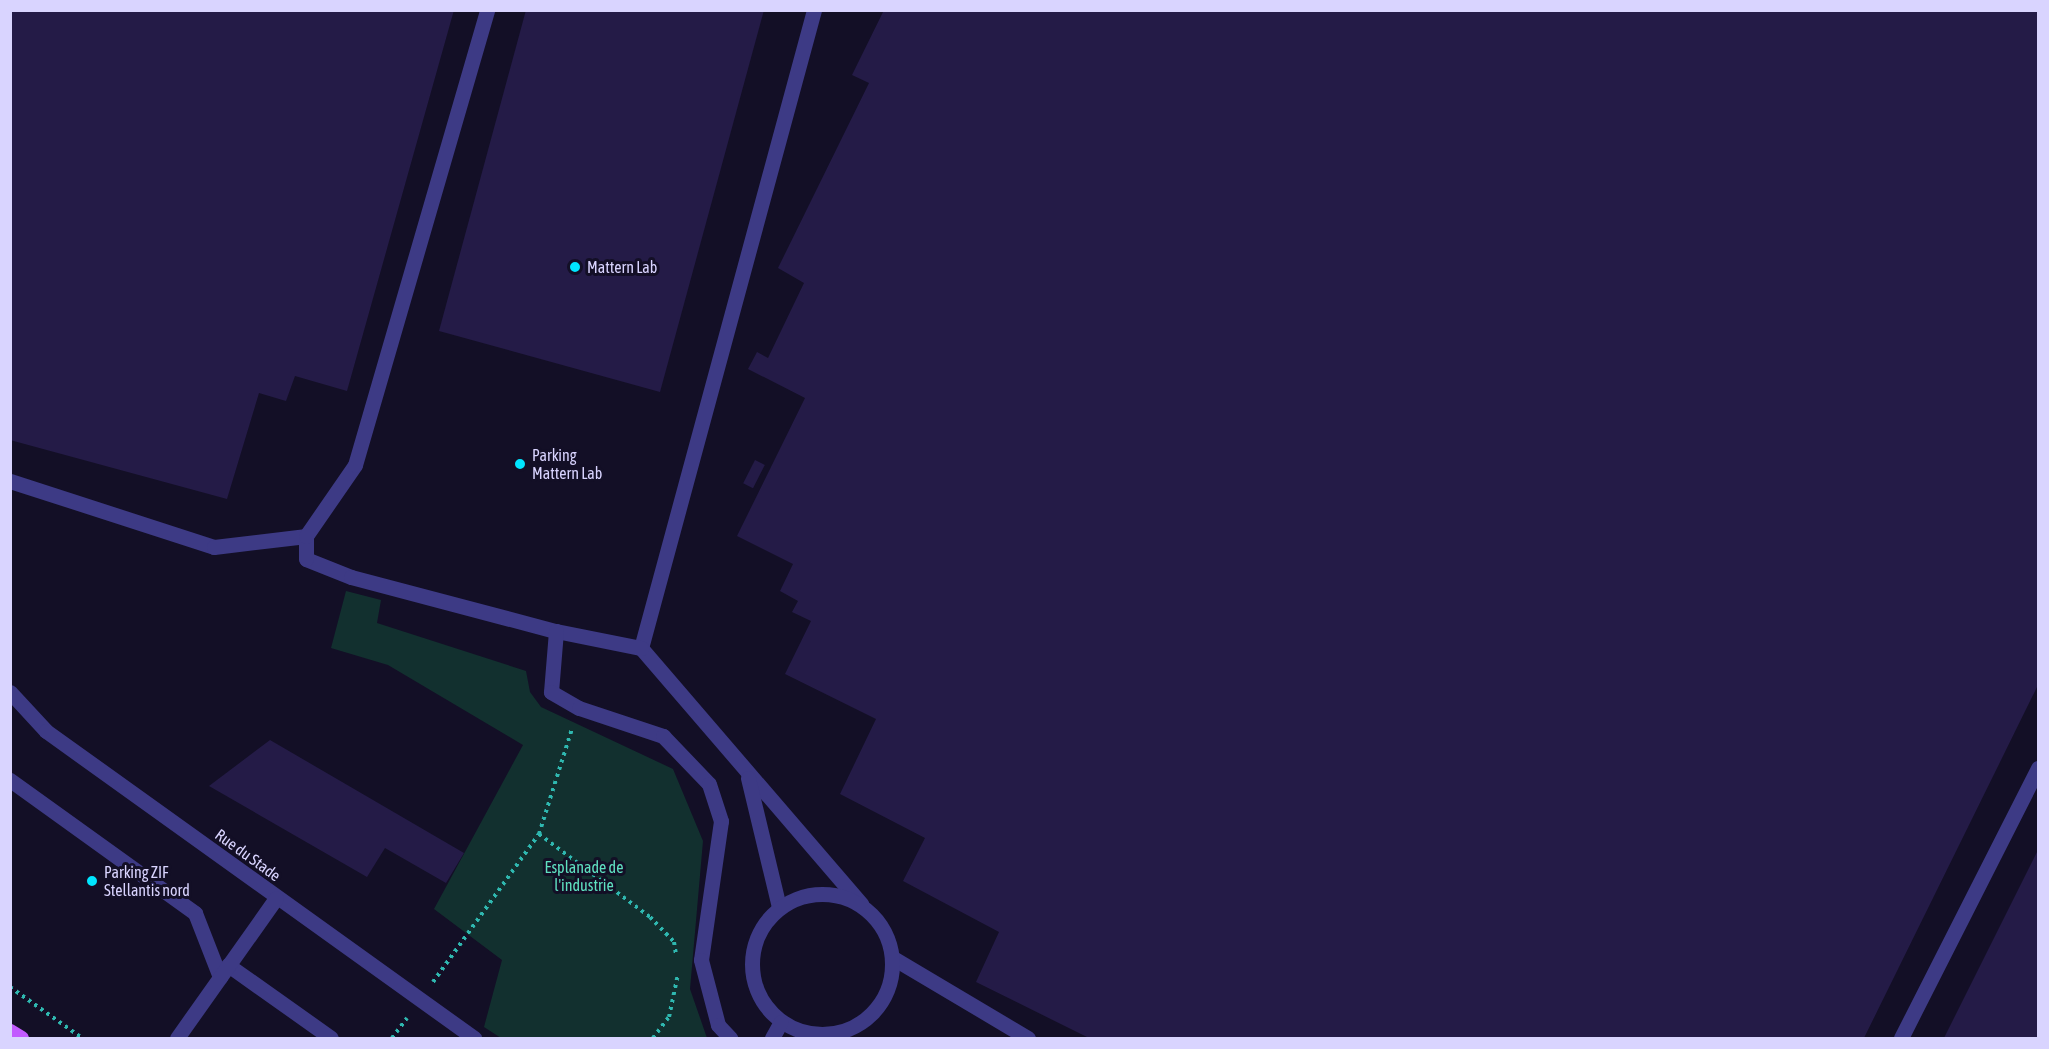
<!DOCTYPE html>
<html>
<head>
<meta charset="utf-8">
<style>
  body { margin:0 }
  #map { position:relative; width:2049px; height:1049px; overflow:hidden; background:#130f26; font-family:"Asap Condensed",sans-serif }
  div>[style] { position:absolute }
  .green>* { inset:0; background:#12302f }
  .building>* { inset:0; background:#241b47; transform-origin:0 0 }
  .path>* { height:4px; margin-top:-2px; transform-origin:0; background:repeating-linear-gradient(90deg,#2fb8b0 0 3px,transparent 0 7.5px) }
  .lane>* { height:15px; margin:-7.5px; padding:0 7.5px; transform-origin:7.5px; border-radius:7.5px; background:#3d3a85 }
  .street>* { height:15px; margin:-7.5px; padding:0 7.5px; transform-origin:7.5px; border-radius:7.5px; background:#3d3a85 }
  .street>.ring { margin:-7.5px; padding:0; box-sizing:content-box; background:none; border:15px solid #3d3a85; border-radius:50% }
  .primary>* { height:15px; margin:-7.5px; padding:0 7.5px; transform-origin:7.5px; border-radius:7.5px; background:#c25bff }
  .dots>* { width:16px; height:16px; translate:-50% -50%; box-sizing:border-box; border:3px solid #130f26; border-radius:50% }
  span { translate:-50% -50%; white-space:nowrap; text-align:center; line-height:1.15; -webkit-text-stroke:6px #130f26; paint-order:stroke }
  .poi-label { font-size:16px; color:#d9d4ff }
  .left { translate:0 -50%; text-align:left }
  .street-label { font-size:16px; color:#d9d4ff }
  .park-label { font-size:16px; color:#5fe0c0 }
  .frame { position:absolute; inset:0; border:12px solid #d9d4ff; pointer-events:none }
</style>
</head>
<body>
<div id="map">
  <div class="green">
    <div style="clip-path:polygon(346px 591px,381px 600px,377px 623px,526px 671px,530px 692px,541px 707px,673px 769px,703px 841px,690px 989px,707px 1038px,501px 1038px,484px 1027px,502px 960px,434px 909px,523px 745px,388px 665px,331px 648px)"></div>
  </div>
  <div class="building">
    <div style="clip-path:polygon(10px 10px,454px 10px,347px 391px,295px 376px,286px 401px,259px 393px,227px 499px,10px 440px)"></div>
    <div style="clip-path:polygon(526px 10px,764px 10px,660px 392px,439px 331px)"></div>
    <div style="clip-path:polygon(884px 10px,2038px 10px,2038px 685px,1864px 1038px,1089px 1038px,976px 982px,999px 932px,903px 881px,925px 838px,840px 794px,876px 719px,785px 674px,811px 621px,792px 612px,798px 601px,780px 591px,793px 564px,737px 536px,805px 398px,748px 369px,757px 352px,768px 358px,804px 283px,778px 268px,869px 83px,852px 75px)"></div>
    <div style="left:755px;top:460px;width:11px;height:26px;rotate:27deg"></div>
    <div style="clip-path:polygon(270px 740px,464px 853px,446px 883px,385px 848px,367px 877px,209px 786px)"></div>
    <div style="clip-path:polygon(2038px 850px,2038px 1038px,1944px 1038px)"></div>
  </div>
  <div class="path">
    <div style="left:539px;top:834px;width:110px;rotate:-72.6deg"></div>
    <div style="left:433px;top:982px;width:182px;rotate:-54.4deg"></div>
    <div style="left:539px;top:834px;width:139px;rotate:36.8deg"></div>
    <div style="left:650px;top:917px;width:35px;rotate:46deg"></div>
    <div style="left:674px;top:942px;width:12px;rotate:81deg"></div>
    <div style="left:10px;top:987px;width:88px;rotate:35.3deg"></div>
    <div style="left:392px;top:1038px;width:25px;rotate:-53deg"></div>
    <div style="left:653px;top:1038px;width:26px;rotate:-53deg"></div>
    <div style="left:669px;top:1017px;width:44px;rotate:-78.2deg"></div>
  </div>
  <div class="lane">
    <div style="left:814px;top:10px;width:661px;rotate:105.17deg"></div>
    <div style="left:641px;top:648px;width:338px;rotate:49.3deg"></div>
    <div style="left:10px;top:481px;width:214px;rotate:17.9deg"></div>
    <div style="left:214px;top:547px;width:93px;rotate:-6.8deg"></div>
    <div style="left:351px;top:577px;width:48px;rotate:-158.2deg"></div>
    <div style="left:306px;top:559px;width:23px;rotate:-90deg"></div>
    <div style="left:306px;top:536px;width:86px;rotate:-55.4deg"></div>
    <div style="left:355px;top:465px;width:474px;rotate:-73.8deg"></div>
    <div style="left:556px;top:631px;width:87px;rotate:11.3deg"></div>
    <div style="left:10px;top:692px;width:53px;rotate:47.3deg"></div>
    <div style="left:46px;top:731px;width:527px;rotate:35.65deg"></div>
    <div style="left:748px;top:778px;width:133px;rotate:76.5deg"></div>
    <div style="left:10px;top:780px;width:228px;rotate:35.7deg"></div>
    <div style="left:195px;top:913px;width:69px;rotate:68.7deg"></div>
    <div style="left:893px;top:958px;width:157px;rotate:30.7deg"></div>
    <div style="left:228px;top:965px;width:126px;rotate:35.3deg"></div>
    <div style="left:177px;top:1038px;width:171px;rotate:-54.7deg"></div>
    <div style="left:1901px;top:1038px;width:303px;rotate:-63.1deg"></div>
  </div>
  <div class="street">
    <div style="left:351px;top:577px;width:212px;rotate:14.8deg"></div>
    <div style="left:556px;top:631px;width:61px;rotate:94.7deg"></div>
    <div style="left:551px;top:692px;width:32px;rotate:30deg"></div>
    <div style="left:579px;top:708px;width:89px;rotate:18.4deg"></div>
    <div style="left:663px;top:736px;width:66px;rotate:46.2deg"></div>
    <div style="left:709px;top:784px;width:39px;rotate:72deg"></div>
    <div style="left:721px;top:821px;width:140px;rotate:98.2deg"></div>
    <div style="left:701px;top:960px;width:67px;rotate:75.3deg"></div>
    <div style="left:718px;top:1025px;width:18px;rotate:47deg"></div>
    <div class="ring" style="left:752px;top:894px;width:125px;height:125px"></div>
    <div style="left:772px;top:1038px;width:18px;rotate:-61deg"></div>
  </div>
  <div class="primary">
    <div style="left:10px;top:1031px;width:13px;rotate:32deg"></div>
  </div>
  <div class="dots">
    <div style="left:575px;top:267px;background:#00e5ff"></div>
    <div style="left:520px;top:464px;background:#00e5ff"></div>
    <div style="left:92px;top:881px;background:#00e5ff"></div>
  </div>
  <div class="poi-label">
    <span class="left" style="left:587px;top:267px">Mattern Lab</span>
    <span class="left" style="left:532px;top:464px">Parking<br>Mattern Lab</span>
    <span class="left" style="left:104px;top:881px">Parking ZIF<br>Stellantis nord</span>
  </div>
  <div class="street-label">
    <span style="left:248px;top:855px;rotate:36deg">Rue du Stade</span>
  </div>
  <div class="park-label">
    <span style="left:584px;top:876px">Esplanade de<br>l'industrie</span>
  </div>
  <div class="frame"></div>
</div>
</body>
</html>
